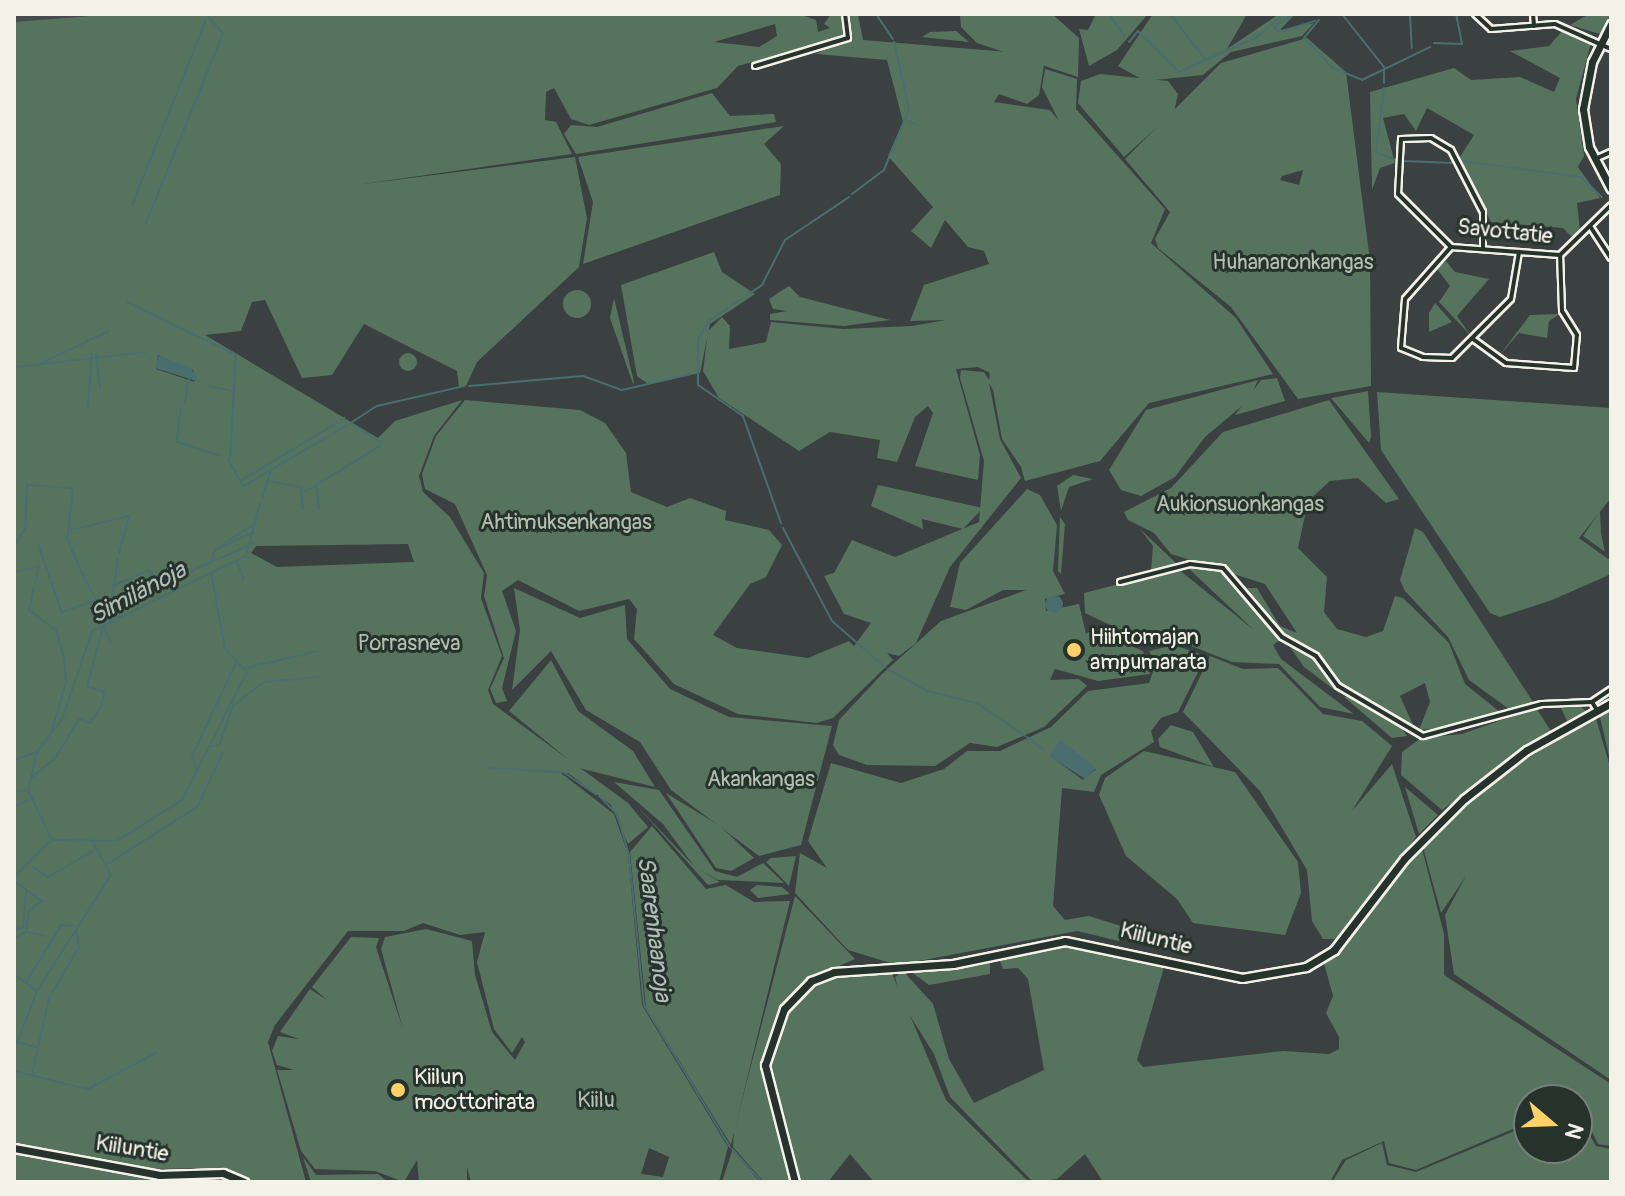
<!DOCTYPE html>
<html>
<head>
<meta charset="utf-8">
<style>
  body { margin:0 }
  #map { position:relative; width:1625px; height:1196px; overflow:hidden; background:#3a4140; font-family:Pangolin,sans-serif }
  div>[style] { position:absolute }
  .built>* { inset:0; background:#484b4e }
  .green>* { inset:0; background:#56745d }
  .round { border-radius:50% }
  .water>* { inset:0; background:#4a6e70 }
  .stream>* { height:2px; margin:-1px; padding:0 1px; transform-origin:1px; border-radius:1px; background:#4a6e70 }
  .roads { filter:drop-shadow(2px 0 #f4f1e8) drop-shadow(-2px 0 #f4f1e8) drop-shadow(0 2px #f4f1e8) drop-shadow(0 -2px #f4f1e8) }
  .street>* { height:4px; margin:-2px; padding:0 2px; transform-origin:2px; border-radius:2px; background:#26332d }
  .secondary>* { height:7px; margin:-3.5px; padding:0 3.5px; transform-origin:3.5px; border-radius:3.5px; background:#26332d }
  .dots>* { width:22px; height:22px; translate:-50% -50%; box-sizing:border-box; border:4px solid #26332d; border-radius:50% }
  span { translate:-50% -50%; white-space:nowrap; text-align:center; line-height:1.15; -webkit-text-stroke:6px #26332d; paint-order:stroke }
  .street-label { font-size:22px; color:#f4f1e8 }
  .park-label { font-size:22px; color:#b5bfb0 }
  .poi-label { font-size:22px; color:#f4f1e8 }
  .left { translate:0 -50%; text-align:left }
  .water-label { font-size:24px; color:#b0bdb8; font-style:italic }
  .frame { position:absolute; inset:0; border:16px solid #f4f1e8; pointer-events:none }
  .north { position:absolute; left:1513px; top:1084px; width:80px; height:80px; box-sizing:border-box; background:#26332d; border:2px solid #787f78; border-radius:50%; rotate:109deg; font-size:22px; font-weight:700; line-height:32px; text-align:center; color:#f4f1e8 }
  .north::after { content:''; display:block; margin:auto; width:28px; height:36px; background:#ffd166; clip-path:polygon(50% 0,100% 100%,50% 72%,0 100%) }
</style>
</head>
<body>
<div id="map">
  <div class="built">
    <div style="clip-path:polygon(14px 14px,116px 14px,14px 22px)"></div>
  </div>
  <div class="green">
    <div style="clip-path:polygon(evenodd,116px 14px,799px 14px,816px 20px,818px 32px,830px 28px,824px 24px,831px 14px,858px 14px,863px 40px,1008px 52px,1044px 65px,1039px 95px,1027px 104px,999px 94px,994px 102px,1050px 110px,1059px 121px,1042px 87px,1045px 69px,1077px 79px,1076px 109px,1165px 209px,1151px 243px,1236px 318px,1273px 374px,1149px 403px,1100px 461px,1025px 481px,1021px 467px,1002px 439px,993px 390px,989px 383px,1000px 439px,1021px 478px,950px 567px,916px 643px,899px 656px,887px 653px,893px 660px,833px 718px,817px 723px,738px 714px,674px 684px,634px 639px,637px 609px,629px 599px,579px 611px,518px 580px,502px 591px,516px 631px,502px 688px,507px 701px,496px 703px,490px 689px,504px 658px,484px 596px,487px 575px,455px 504px,425px 489px,422px 474px,436px 436px,465px 400px,580px 410px,605px 423px,626px 453px,631px 492px,667px 507px,690px 498px,726px 511px,725px 520px,769px 530px,782px 545px,766px 577px,750px 584px,713px 635px,737px 648px,808px 658px,849px 641px,854px 646px,871px 623px,844px 614px,824px 576px,834px 573px,852px 540px,895px 557px,979px 522px,984px 461px,960px 378px,961px 370px,984px 372px,989px 380px,990px 373px,978px 367px,956px 369px,980px 455px,978px 480px,915px 466px,933px 413px,928px 406px,915px 417px,897px 462px,877px 458px,880px 440px,830px 432px,799px 451px,719px 398px,703px 371px,708px 331px,722px 317px,730px 326px,729px 349px,766px 342px,771px 322px,843px 329px,912px 326px,946px 320px,910px 321px,924px 285px,989px 264px,984px 251px,968px 247px,945px 220px,931px 248px,911px 231px,933px 207px,888px 156px,903px 122px,887px 60px,816px 54px,839px 42px,801px 49px,738px 66px,717px 88px,589px 125px,571px 119px,554px 88px,546px 92px,545px 120px,556px 122px,572px 154px,356px 185px,575px 157px,587px 218px,579px 267px,477px 362px,466px 386px,459px 387px,457px 371px,364px 324px,332px 375px,302px 378px,265px 300px,252px 302px,241px 331px,205px 335px,378px 438px,395px 421px,462px 400px,434px 436px,419px 476px,423px 492px,450px 517px,484px 573px,481px 598px,502px 656px,488px 690px,493px 704px,628px 803px,648px 827px,628px 844px,611px 805px,568px 773px,512px 771px,561px 773px,614px 814px,628px 854px,642px 1005px,728px 1147px,719px 1182px,471px 1182px,467px 1167px,467px 1182px,419px 1182px,417px 1160px,404px 1182px,375px 1171px,315px 1169px,301px 1151px,277px 1070px,294px 1070px,277px 1065px,272px 1051px,278px 1036px,299px 1039px,280px 1032px,310px 989px,327px 1000px,312px 987px,351px 937px,379px 938px,376px 947px,403px 1029px,381px 949px,385px 937px,426px 929px,472px 941px,475px 975px,492px 1032px,515px 1060px,525px 1042px,522px 1037px,512px 1053px,494px 1029px,477px 962px,485px 932px,460px 935px,423px 923px,404px 931px,348px 931px,275px 1025px,268px 1042px,306px 1182px,250px 1182px,225px 1168px,144px 1169px,14px 1145px,14px 22px,116px 14px,775px 24px,777px 36px,759px 47px,714px 42px,775px 24px,116px 14px,158px 355px,193px 370px,195px 382px,156px 369px,158px 355px,116px 14px,408px 544px,414px 562px,277px 567px,251px 553px,256px 546px,408px 544px,116px 14px,649px 1148px,669px 1157px,663px 1177px,641px 1174px,649px 1148px)"></div>
    <div style="clip-path:polygon(960px 14px,1052px 14px,1079px 38px,1078px 77px,977px 43px,961px 27px)"></div>
    <div style="clip-path:polygon(1096px 14px,1148px 14px,1117px 50px,1089px 66px,1079px 29px,1088px 30px)"></div>
    <div style="clip-path:polygon(1153px 14px,1247px 14px,1227px 49px,1279px 14px,1295px 14px,1280px 30px,1314px 23px,1302px 36px,1231px 52px,1203px 75px,1145px 81px,1118px 66px)"></div>
    <div style="clip-path:polygon(1589px 14px,1611px 14px,1600px 34px,1570px 25px)"></div>
    <div style="clip-path:polygon(1563px 30px,1591px 43px,1576px 99px,1584px 156px,1578px 167px,1600px 198px,1577px 203px,1580px 231px,1573px 238px,1563px 228px,1491px 222px,1460px 157px,1474px 135px,1427px 108px,1416px 131px,1404px 114px,1383px 118px,1395px 163px,1380px 168px,1372px 190px,1370px 92px,1454px 68px,1471px 80px,1520px 77px,1554px 92px,1560px 78px,1510px 51px,1549px 46px)"></div>
    <div style="clip-path:polygon(956px 31px,969px 42px,922px 37px,930px 32px)"></div>
    <div style="clip-path:polygon(evenodd,1307px 38px,1346px 72px,1370px 261px,1371px 386px,1298px 399px,1231px 307px,1158px 248px,1155px 239px,1170px 212px,1125px 159px,1221px 63px,1307px 38px,1303px 170px,1299px 185px,1280px 180px,1282px 176px,1303px 170px)"></div>
    <div style="clip-path:polygon(1100px 74px,1168px 81px,1178px 94px,1174px 112px,1124px 157px,1078px 103px,1081px 81px)"></div>
    <div style="clip-path:polygon(712px 93px,730px 116px,774px 114px,776px 122px,576px 154px,564px 134px,571px 125px,597px 127px)"></div>
    <div style="clip-path:polygon(784px 126px,764px 144px,781px 164px,780px 195px,583px 264px,593px 202px,578px 157px)"></div>
    <div style="clip-path:polygon(714px 252px,722px 272px,755px 294px,710px 324px,700px 373px,648px 384px,637px 376px,621px 285px)"></div>
    <div style="clip-path:polygon(1446px 261px,1455px 272px,1489px 279px,1457px 316px,1471px 336px,1439px 302px,1450px 286px,1437px 269px)"></div>
    <div style="clip-path:polygon(789px 286px,800px 297px,890px 320px,844px 326px,770px 320px,770px 314px,787px 311px,773px 309px,769px 299px)"></div>
    <div class="round" style="left:563px;top:290px;width:28px;height:28px"></div>
    <div style="clip-path:polygon(614px 298px,634px 382px,633px 384px,610px 318px)"></div>
    <div style="clip-path:polygon(1435px 303px,1452px 322px,1429px 332px,1429px 313px)"></div>
    <div style="clip-path:polygon(1560px 314px,1549px 321px,1547px 338px,1519px 333px,1499px 356px,1530px 315px)"></div>
    <div class="round" style="left:399px;top:353px;width:18px;height:18px"></div>
    <div style="clip-path:polygon(1277px 378px,1285px 401px,1235px 415px,1261px 380px)"></div>
    <div style="clip-path:polygon(1258px 380px,1249px 400px,1205px 437px,1175px 477px,1141px 496px,1121px 490px,1109px 470px,1146px 410px)"></div>
    <div style="clip-path:polygon(1368px 391px,1371px 437px,1369px 443px,1331px 398px)"></div>
    <div style="clip-path:polygon(1377px 392px,1611px 408px,1611px 498px,1579px 538px,1611px 561px,1611px 574px,1552px 600px,1500px 617px,1490px 613px,1381px 450px)"></div>
    <div style="clip-path:polygon(1329px 400px,1399px 499px,1386px 503px,1358px 478px,1330px 481px,1308px 501px,1298px 548px,1327px 577px,1324px 612px,1337px 629px,1366px 637px,1383px 631px,1395px 596px,1403px 598px,1449px 643px,1465px 684px,1500px 712px,1465px 726px,1419px 730px,1430px 702px,1425px 683px,1400px 696px,1414px 727px,1338px 682px,1320px 656px,1288px 639px,1247px 588px,1257px 588px,1280px 626px,1297px 633px,1265px 584px,1171px 554px,1154px 533px,1128px 520px,1124px 512px,1171px 488px,1223px 432px)"></div>
    <div style="clip-path:polygon(1073px 475px,1093px 479px,1069px 487px,1061px 511px,1057px 486px)"></div>
    <div style="clip-path:polygon(878px 485px,983px 508px,963px 529px,922px 519px,923px 529px,871px 506px)"></div>
    <div style="clip-path:polygon(1027px 489px,1040px 495px,1057px 525px,1053px 571px,1065px 594px,1045px 599px,1046px 611px,1079px 604px,1086px 634px,1093px 629px,1143px 651px,1150px 674px,1098px 681px,1055px 669px,1050px 680px,1079px 679px,1087px 686px,1044px 727px,997px 747px,970px 743px,935px 766px,867px 765px,839px 755px,833px 745px,839px 720px,882px 674px,941px 621px,1026px 590px,1003px 590px,966px 610px,950px 607px,960px 563px)"></div>
    <div style="clip-path:polygon(1600px 511px,1601px 533px,1605px 552px,1583px 536px)"></div>
    <div style="clip-path:polygon(1060px 517px,1065px 524px,1061px 574px,1058px 571px)"></div>
    <div style="clip-path:polygon(1415px 528px,1423px 532px,1533px 702px,1509px 709px,1469px 680px,1448px 637px,1405px 591px,1400px 580px)"></div>
    <div style="clip-path:polygon(1140px 529px,1175px 562px,1174px 565px,1151px 571px,1153px 546px)"></div>
    <div style="clip-path:polygon(1187px 567px,1216px 568px,1238px 584px,1281px 639px,1273px 645px,1281px 659px,1354px 714px,1320px 707px,1279px 664px,1232px 662px,1176px 640px,1148px 643px,1085px 613px,1084px 593px,1178px 569px,1254px 630px)"></div>
    <div style="clip-path:polygon(514px 588px,580px 618px,625px 605px,627px 639px,670px 689px,729px 717px,832px 726px,801px 845px,759px 856px,671px 790px,640px 742px,586px 710px,551px 651px,512px 690px,520px 630px)"></div>
    <div style="clip-path:polygon(evenodd,1174px 645px,1206px 656px,1178px 712px,1161px 718px,1151px 731px,1154px 742px,1101px 775px,1094px 792px,1062px 788px,1053px 906px,1065px 920px,1089px 916px,1121px 926px,1119px 941px,1077px 931px,897px 965px,848px 950px,795px 893px,800px 853px,827px 868px,808px 841px,831px 763px,901px 783px,944px 769px,967px 751px,1000px 751px,1051px 727px,1088px 691px,1149px 683px,1156px 663px,1149px 651px,1174px 645px,1050px 756px,1096px 769px,1083px 780px,1050px 756px)"></div>
    <div style="clip-path:polygon(1290px 647px,1316px 661px,1340px 694px,1304px 667px)"></div>
    <div style="clip-path:polygon(1210px 656px,1243px 669px,1278px 668px,1323px 714px,1362px 721px,1392px 746px,1352px 811px,1392px 764px,1416px 837px,1335px 939px,1323px 939px,1312px 921px,1307px 870px,1260px 791px,1183px 712px)"></div>
    <div style="clip-path:polygon(551px 660px,578px 711px,633px 751px,655px 787px,579px 768px,509px 711px)"></div>
    <div style="clip-path:polygon(1352px 696px,1397px 721px,1407px 736px,1392px 738px,1344px 697px)"></div>
    <div style="clip-path:polygon(1577px 704px,1586px 711px,1567px 721px,1560px 706px)"></div>
    <div style="clip-path:polygon(1611px 707px,1611px 764px,1599px 713px)"></div>
    <div style="clip-path:polygon(1536px 708px,1551px 731px,1442px 810px,1401px 775px,1402px 752px,1421px 738px,1462px 734px)"></div>
    <div style="clip-path:polygon(1595px 715px,1611px 770px,1611px 1080px,1454px 974px,1445px 915px,1466px 876px,1441px 913px,1422px 844px,1505px 773px)"></div>
    <div style="clip-path:polygon(1171px 725px,1193px 732px,1214px 767px,1160px 747px,1158px 739px)"></div>
    <div style="clip-path:polygon(1144px 751px,1235px 772px,1298px 862px,1301px 893px,1285px 935px,1193px 923px,1177px 899px,1126px 856px,1099px 795px,1105px 778px)"></div>
    <div style="clip-path:polygon(614px 782px,659px 790px,715px 871px,737px 877px,763px 863px,784px 883px,718px 880px,698px 869px,720px 882px,708px 885px,636px 805px,694px 866px,663px 824px)"></div>
    <div style="clip-path:polygon(1405px 787px,1438px 815px,1419px 834px)"></div>
    <div style="clip-path:polygon(666px 793px,720px 826px,754px 858px,731px 871px,716px 868px)"></div>
    <div style="clip-path:polygon(652px 826px,706px 889px,726px 885px,754px 902px,790px 901px,731px 1145px,646px 1007px,630px 852px)"></div>
    <div style="clip-path:polygon(1421px 845px,1444px 934px,1444px 975px,1611px 1084px,1611px 1146px,1598px 1144px,1577px 1100px,1529px 1100px,1529px 1122px,1416px 1170px,1389px 1163px,1384px 1141px,1342px 1160px,1330px 1182px,1103px 1182px,1085px 1154px,1057px 1179px,1033px 1182px,950px 1097px,934px 1054px,902px 1003px,895px 977px,903px 971px,933px 1004px,949px 1059px,974px 1103px,1044px 1070px,1028px 979px,1018px 968px,1003px 969px,1000px 961px,1069px 943px,1165px 964px,1137px 1060px,1143px 1067px,1283px 1051px,1329px 1054px,1339px 1049px,1339px 1037px,1326px 1013px,1333px 996px,1324px 963px)"></div>
    <div style="clip-path:polygon(796px 856px,789px 886px,766px 862px,771px 858px)"></div>
    <div style="clip-path:polygon(757px 885px,782px 887px,790px 894px,758px 898px,750px 890px)"></div>
    <div style="clip-path:polygon(795px 896px,855px 959px,802px 982px,778px 1016px,762px 1067px,793px 1182px,764px 1182px,733px 1147px,734px 1131px)"></div>
    <div style="clip-path:polygon(990px 959px,990px 974px,929px 985px,910px 971px)"></div>
    <div style="clip-path:polygon(891px 971px,946px 1100px,1029px 1182px,874px 1182px,850px 1154px,828px 1182px,798px 1182px,768px 1070px,786px 1011px,813px 984px,848px 972px)"></div>
    <div style="clip-path:polygon(1577px 1114px,1596px 1146px,1611px 1149px,1611px 1182px,1332px 1182px,1346px 1160px,1382px 1143px,1387px 1165px,1416px 1172px,1529px 1125px,1529px 1148px,1577px 1148px)"></div>
    <div style="clip-path:polygon(20px 1151px,81px 1162px,166px 1182px,14px 1182px,14px 1152px)"></div>
    <div style="clip-path:polygon(732px 1151px,733px 1151px,760px 1182px,722px 1182px)"></div>
    <div style="clip-path:polygon(303px 1157px,316px 1175px,378px 1174px,388px 1182px,311px 1182px)"></div>
  </div>
  <div class="water">
    <div style="clip-path:polygon(159px 355px,191px 368px,199px 382px,155px 368px)"></div>
    <div class="round" style="left:1045px;top:595px;width:18px;height:18px"></div>
    <div style="clip-path:polygon(1061px 740px,1096px 768px,1085px 779px,1049px 756px)"></div>
  </div>
  <div class="stream">
    <div style="left:876px;top:14px;width:30px;rotate:56deg"></div>
    <div style="left:1109px;top:14px;width:30px;rotate:56deg"></div>
    <div style="left:1170px;top:14px;width:57px;rotate:52.1deg"></div>
    <div style="left:1293px;top:14px;width:23px;rotate:146deg"></div>
    <div style="left:1274px;top:27px;width:7px;rotate:45deg"></div>
    <div style="left:1279px;top:32px;width:38px;rotate:-17deg"></div>
    <div style="left:1342px;top:14px;width:68px;rotate:51.6deg"></div>
    <div style="left:1384px;top:67px;width:16px;rotate:90deg"></div>
    <div style="left:1410px;top:14px;width:34px;rotate:87deg"></div>
    <div style="left:1319px;top:20px;width:23px;rotate:130deg"></div>
    <div style="left:1304px;top:38px;width:42px;rotate:46deg"></div>
    <div style="left:1333px;top:68px;width:31px;rotate:22deg"></div>
    <div style="left:1362px;top:80px;width:76px;rotate:-25.9deg"></div>
    <div style="left:1129px;top:42px;width:14px;rotate:-51deg"></div>
    <div style="left:1138px;top:31px;width:58px;rotate:45deg"></div>
    <div style="left:1179px;top:72px;width:85px;rotate:-24.2deg"></div>
    <div style="left:1257px;top:37px;width:35px;rotate:-41deg"></div>
    <div style="left:1434px;top:43px;width:28px;rotate:2deg"></div>
    <div style="left:1462px;top:44px;width:31px;rotate:-101deg"></div>
    <div style="left:1384px;top:88px;width:64px;rotate:97.1deg"></div>
    <div style="left:1376px;top:152px;width:22px;rotate:22deg"></div>
    <div style="left:908px;top:121px;width:10px;rotate:24deg"></div>
    <div style="left:1402px;top:161px;width:53px;rotate:2.2deg"></div>
    <div style="left:1462px;top:161px;width:120px;rotate:7.7deg"></div>
    <div style="left:1581px;top:177px;width:29px;rotate:44deg"></div>
    <div style="left:852px;top:194px;width:40px;rotate:-37deg"></div>
    <div style="left:884px;top:170px;width:66px;rotate:-67.7deg"></div>
    <div style="left:909px;top:109px;width:69px;rotate:-102.6deg"></div>
    <div style="left:132px;top:205px;width:199px;rotate:-68.2deg"></div>
    <div style="left:146px;top:223px;width:205px;rotate:-67.9deg"></div>
    <div style="left:223px;top:33px;width:25px;rotate:-132deg"></div>
    <div style="left:127px;top:302px;width:121px;rotate:25.9deg"></div>
    <div style="left:236px;top:355px;width:104px;rotate:93.3deg"></div>
    <div style="left:96px;top:355px;width:34px;rotate:83deg"></div>
    <div style="left:41px;top:363px;width:75px;rotate:-25.2deg"></div>
    <div style="left:16px;top:367px;width:131px;rotate:-6.6deg"></div>
    <div style="left:209px;top:386px;width:26px;rotate:13deg"></div>
    <div style="left:469px;top:386px;width:114px;rotate:-5deg"></div>
    <div style="left:583px;top:376px;width:41px;rotate:19.7deg"></div>
    <div style="left:622px;top:390px;width:71px;rotate:-13.1deg"></div>
    <div style="left:185px;top:402px;width:23px;rotate:-80deg"></div>
    <div style="left:88px;top:407px;width:53px;rotate:-85.7deg"></div>
    <div style="left:181px;top:407px;width:35px;rotate:97deg"></div>
    <div style="left:177px;top:442px;width:47px;rotate:17.3deg"></div>
    <div style="left:341px;top:420px;width:4px;rotate:-34deg"></div>
    <div style="left:349px;top:424px;width:33px;rotate:-33deg"></div>
    <div style="left:377px;top:406px;width:89px;rotate:-12.9deg"></div>
    <div style="left:353px;top:424px;width:35px;rotate:33deg"></div>
    <div style="left:228px;top:459px;width:31px;rotate:61deg"></div>
    <div style="left:243px;top:486px;width:31px;rotate:-29deg"></div>
    <div style="left:240px;top:481px;width:114px;rotate:-31deg"></div>
    <div style="left:268px;top:481px;width:34px;rotate:10deg"></div>
    <div style="left:301px;top:487px;width:22px;rotate:85deg"></div>
    <div style="left:316px;top:487px;width:22px;rotate:82deg"></div>
    <div style="left:303px;top:493px;width:90px;rotate:-31.4deg"></div>
    <div style="left:262px;top:498px;width:29px;rotate:-72deg"></div>
    <div style="left:271px;top:470px;width:87px;rotate:-30.4deg"></div>
    <div style="left:781px;top:523px;width:114px;rotate:-109.6deg"></div>
    <div style="left:743px;top:416px;width:55px;rotate:-145.4deg"></div>
    <div style="left:698px;top:385px;width:46px;rotate:-90deg"></div>
    <div style="left:698px;top:339px;width:22px;rotate:-58deg"></div>
    <div style="left:710px;top:320px;width:63px;rotate:-33.9deg"></div>
    <div style="left:762px;top:285px;width:51px;rotate:-62.9deg"></div>
    <div style="left:785px;top:240px;width:77px;rotate:-33.9deg"></div>
    <div style="left:783px;top:528px;width:105px;rotate:62.2deg"></div>
    <div style="left:832px;top:621px;width:70px;rotate:41deg"></div>
    <div style="left:71px;top:530px;width:60px;rotate:-13.6deg"></div>
    <div style="left:129px;top:516px;width:39px;rotate:105deg"></div>
    <div style="left:38px;top:544px;width:36px;rotate:71deg"></div>
    <div style="left:223px;top:544px;width:38px;rotate:-33deg"></div>
    <div style="left:14px;top:546px;width:20px;rotate:-57deg"></div>
    <div style="left:25px;top:529px;width:44px;rotate:-87.4deg"></div>
    <div style="left:27px;top:485px;width:46px;rotate:3.7deg"></div>
    <div style="left:73px;top:488px;width:51px;rotate:96.7deg"></div>
    <div style="left:67px;top:539px;width:32px;rotate:66deg"></div>
    <div style="left:237px;top:562px;width:19px;rotate:69deg"></div>
    <div style="left:210px;top:563px;width:14px;rotate:-69deg"></div>
    <div style="left:215px;top:550px;width:43px;rotate:-24.8deg"></div>
    <div style="left:81px;top:571px;width:54px;rotate:62.5deg"></div>
    <div style="left:14px;top:572px;width:26px;rotate:-13deg"></div>
    <div style="left:39px;top:566px;width:18px;rotate:103deg"></div>
    <div style="left:51px;top:582px;width:32px;rotate:70deg"></div>
    <div style="left:62px;top:612px;width:34px;rotate:-19deg"></div>
    <div style="left:112px;top:586px;width:40px;rotate:-23.4deg"></div>
    <div style="left:149px;top:570px;width:17px;rotate:54deg"></div>
    <div style="left:34px;top:587px;width:24px;rotate:102deg"></div>
    <div style="left:29px;top:610px;width:34px;rotate:37deg"></div>
    <div style="left:56px;top:630px;width:29px;rotate:74deg"></div>
    <div style="left:64px;top:658px;width:24px;rotate:85deg"></div>
    <div style="left:66px;top:682px;width:53px;rotate:106.4deg"></div>
    <div style="left:124px;top:601px;width:142px;rotate:-24deg"></div>
    <div style="left:109px;top:622px;width:65px;rotate:-82deg"></div>
    <div style="left:104px;top:627px;width:18px;rotate:68deg"></div>
    <div style="left:246px;top:668px;width:74px;rotate:-13.3deg"></div>
    <div style="left:888px;top:669px;width:45px;rotate:29.4deg"></div>
    <div style="left:927px;top:691px;width:54px;rotate:14deg"></div>
    <div style="left:979px;top:704px;width:56px;rotate:34.8deg"></div>
    <div style="left:1027px;top:737px;width:21px;rotate:37deg"></div>
    <div style="left:212px;top:746px;width:7px;rotate:-8deg"></div>
    <div style="left:219px;top:745px;width:41px;rotate:-70.3deg"></div>
    <div style="left:233px;top:706px;width:39px;rotate:-38deg"></div>
    <div style="left:264px;top:682px;width:55px;rotate:-5.2deg"></div>
    <div style="left:37px;top:752px;width:39px;rotate:103deg"></div>
    <div style="left:28px;top:790px;width:55px;rotate:64.4deg"></div>
    <div style="left:52px;top:840px;width:65px;rotate:0.9deg"></div>
    <div style="left:117px;top:841px;width:77px;rotate:-32.2deg"></div>
    <div style="left:182px;top:800px;width:144px;rotate:-63.1deg"></div>
    <div style="left:247px;top:672px;width:32px;rotate:-134deg"></div>
    <div style="left:225px;top:649px;width:77px;rotate:-100.4deg"></div>
    <div style="left:14px;top:760px;width:24px;rotate:-19deg"></div>
    <div style="left:37px;top:752px;width:41px;rotate:-52.9deg"></div>
    <div style="left:62px;top:719px;width:93px;rotate:-71.2deg"></div>
    <div style="left:92px;top:631px;width:171px;rotate:-26deg"></div>
    <div style="left:246px;top:556px;width:54px;rotate:-74.9deg"></div>
    <div style="left:487px;top:768px;width:76px;rotate:3deg"></div>
    <div style="left:563px;top:772px;width:40px;rotate:34deg"></div>
    <div style="left:197px;top:772px;width:17px;rotate:-107deg"></div>
    <div style="left:192px;top:756px;width:101px;rotate:-64.7deg"></div>
    <div style="left:30px;top:779px;width:34px;rotate:-40deg"></div>
    <div style="left:56px;top:757px;width:44px;rotate:-58.8deg"></div>
    <div style="left:79px;top:719px;width:12px;rotate:20deg"></div>
    <div style="left:90px;top:723px;width:19px;rotate:-55deg"></div>
    <div style="left:101px;top:707px;width:15px;rotate:-79deg"></div>
    <div style="left:104px;top:692px;width:18px;rotate:-161deg"></div>
    <div style="left:87px;top:686px;width:61px;rotate:-74.8deg"></div>
    <div style="left:14px;top:791px;width:14px;rotate:-4deg"></div>
    <div style="left:599px;top:796px;width:25px;rotate:45deg"></div>
    <div style="left:617px;top:814px;width:43px;rotate:73.7deg"></div>
    <div style="left:629px;top:855px;width:151px;rotate:84.3deg"></div>
    <div style="left:644px;top:1005px;width:166px;rotate:58.8deg"></div>
    <div style="left:14px;top:806px;width:22px;rotate:-22deg"></div>
    <div style="left:106px;top:865px;width:108px;rotate:-32.5deg"></div>
    <div style="left:197px;top:807px;width:62px;rotate:-64.3deg"></div>
    <div style="left:33px;top:867px;width:18px;rotate:34deg"></div>
    <div style="left:48px;top:877px;width:52px;rotate:-30deg"></div>
    <div style="left:14px;top:877px;width:51px;rotate:-45deg"></div>
    <div style="left:14px;top:881px;width:34px;rotate:36deg"></div>
    <div style="left:42px;top:901px;width:16px;rotate:142deg"></div>
    <div style="left:29px;top:911px;width:21px;rotate:98deg"></div>
    <div style="left:26px;top:932px;width:13px;rotate:153deg"></div>
    <div style="left:14px;top:930px;width:9px;rotate:-18deg"></div>
    <div style="left:23px;top:927px;width:37px;rotate:-85deg"></div>
    <div style="left:28px;top:932px;width:19px;rotate:12deg"></div>
    <div style="left:14px;top:974px;width:27px;rotate:36deg"></div>
    <div style="left:27px;top:981px;width:66px;rotate:-58.7deg"></div>
    <div style="left:61px;top:925px;width:13px;rotate:4deg"></div>
    <div style="left:14px;top:1041px;width:23px;rotate:15deg"></div>
    <div style="left:14px;top:1051px;width:64px;rotate:-69deg"></div>
    <div style="left:37px;top:991px;width:138px;rotate:-57.5deg"></div>
    <div style="left:111px;top:875px;width:38px;rotate:-119deg"></div>
    <div style="left:14px;top:1071px;width:58px;rotate:14deg"></div>
    <div style="left:32px;top:1075px;width:79px;rotate:-77.6deg"></div>
    <div style="left:49px;top:998px;width:59px;rotate:-59.5deg"></div>
    <div style="left:79px;top:947px;width:15px;rotate:-98deg"></div>
    <div style="left:73px;top:1086px;width:15px;rotate:11deg"></div>
    <div style="left:88px;top:1089px;width:77px;rotate:-27.9deg"></div>
    <div style="left:732px;top:1149px;width:45px;rotate:47.7deg"></div>
  </div>
  <div class="roads">
    <div class="street">
      <div style="left:1475px;top:14px;width:22px;rotate:43deg"></div>
      <div style="left:1491px;top:29px;width:64px;rotate:-4.5deg"></div>
      <div style="left:1555px;top:24px;width:61px;rotate:24.1deg"></div>
      <div style="left:1533px;top:14px;width:12px;rotate:85deg"></div>
      <div style="left:755px;top:66px;width:97px;rotate:-16.8deg"></div>
      <div style="left:848px;top:38px;width:24px;rotate:-97deg"></div>
      <div style="left:1595px;top:159px;width:17px;rotate:-24deg"></div>
      <div style="left:1590px;top:226px;width:38px;rotate:57deg"></div>
      <div style="left:1451px;top:247px;width:69px;rotate:131.5deg"></div>
      <div style="left:1405px;top:299px;width:49px;rotate:94.7deg"></div>
      <div style="left:1401px;top:348px;width:24px;rotate:22deg"></div>
      <div style="left:1423px;top:357px;width:29px;rotate:2deg"></div>
      <div style="left:1452px;top:358px;width:83px;rotate:-45deg"></div>
      <div style="left:1511px;top:299px;width:48px;rotate:-80.3deg"></div>
      <div style="left:1483px;top:248px;width:36px;rotate:-90deg"></div>
      <div style="left:1483px;top:212px;width:70px;rotate:-117.3deg"></div>
      <div style="left:1451px;top:150px;width:23px;rotate:-149deg"></div>
      <div style="left:1431px;top:138px;width:30px;rotate:178deg"></div>
      <div style="left:1401px;top:139px;width:55px;rotate:93.1deg"></div>
      <div style="left:1398px;top:194px;width:75px;rotate:45deg"></div>
      <div style="left:1451px;top:247px;width:109px;rotate:4.2deg"></div>
      <div style="left:1560px;top:255px;width:71px;rotate:-44.4deg"></div>
      <div style="left:1473px;top:339px;width:41px;rotate:36deg"></div>
      <div style="left:1506px;top:363px;width:68px;rotate:4.2deg"></div>
      <div style="left:1574px;top:368px;width:33px;rotate:-85deg"></div>
      <div style="left:1577px;top:335px;width:28px;rotate:-122deg"></div>
      <div style="left:1562px;top:311px;width:56px;rotate:-92deg"></div>
      <div style="left:1120px;top:582px;width:72px;rotate:-14.4deg"></div>
      <div style="left:1190px;top:564px;width:33px;rotate:7deg"></div>
      <div style="left:1223px;top:568px;width:91px;rotate:49.5deg"></div>
      <div style="left:1282px;top:637px;width:39px;rotate:29deg"></div>
      <div style="left:1316px;top:656px;width:37px;rotate:54deg"></div>
      <div style="left:1338px;top:686px;width:99px;rotate:30.5deg"></div>
      <div style="left:1423px;top:736px;width:123px;rotate:-15.1deg"></div>
      <div style="left:1542px;top:704px;width:50px;rotate:-2.3deg"></div>
      <div style="left:1592px;top:702px;width:9px;rotate:58deg"></div>
      <div style="left:1592px;top:702px;width:23px;rotate:-34deg"></div>
    </div>
    <div class="secondary">
      <div style="left:1611px;top:24px;width:42px;rotate:116.6deg"></div>
      <div style="left:1592px;top:62px;width:48px;rotate:100.8deg"></div>
      <div style="left:1583px;top:109px;width:38px;rotate:81deg"></div>
      <div style="left:1589px;top:147px;width:47px;rotate:62.4deg"></div>
      <div style="left:14px;top:1148px;width:147px;rotate:10.5deg"></div>
      <div style="left:159px;top:1175px;width:64px;rotate:-1.8deg"></div>
      <div style="left:223px;top:1173px;width:23px;rotate:23deg"></div>
      <div style="left:795px;top:1182px;width:121px;rotate:-104.4deg"></div>
      <div style="left:765px;top:1065px;width:59px;rotate:-71.3deg"></div>
      <div style="left:784px;top:1009px;width:39px;rotate:-46deg"></div>
      <div style="left:811px;top:981px;width:25px;rotate:-21deg"></div>
      <div style="left:834px;top:972px;width:119px;rotate:-3.8deg"></div>
      <div style="left:953px;top:964px;width:114px;rotate:-11.6deg"></div>
      <div style="left:1065px;top:941px;width:181px;rotate:11.8deg"></div>
      <div style="left:1242px;top:978px;width:65px;rotate:-9.8deg"></div>
      <div style="left:1306px;top:967px;width:33px;rotate:-31deg"></div>
      <div style="left:1334px;top:950px;width:115px;rotate:-52.4deg"></div>
      <div style="left:1404px;top:859px;width:85px;rotate:-45deg"></div>
      <div style="left:1464px;top:799px;width:80px;rotate:-37.9deg"></div>
      <div style="left:1527px;top:750px;width:96px;rotate:-29.2deg"></div>
    </div>
  </div>
  <div class="dots">
    <div style="left:1074px;top:650px;background:#ffd166"></div>
    <div style="left:398px;top:1090px;background:#ffd166"></div>
  </div>
  <div class="street-label">
    <span style="left:1505px;top:232px;rotate:6deg">Savottatie</span>
    <span style="left:1156px;top:939px;rotate:14deg">Kiiluntie</span>
    <span style="left:132px;top:1149px;rotate:9deg">Kiiluntie</span>
  </div>
  <div class="park-label">
    <span style="left:1293px;top:263px">Huhanaronkangas</span>
    <span style="left:1240px;top:505px">Aukionsuonkangas</span>
    <span style="left:566px;top:523px">Ahtimuksenkangas</span>
    <span style="left:409px;top:644px">Porrasneva</span>
    <span style="left:761px;top:780px">Akankangas</span>
    <span style="left:596px;top:1101px">Kiilu</span>
  </div>
  <div class="poi-label">
    <span class="left" style="left:1090px;top:650px">Hiihtomajan<br>ampumarata</span>
    <span class="left" style="left:414px;top:1090px">Kiilun<br>moottorirata</span>
  </div>
  <div class="water-label">
    <span style="left:138px;top:593px;rotate:-28deg">Similänoja</span>
    <span style="left:654px;top:929px;rotate:83deg">Saarenhaanoja</span>
  </div>
  <div class="frame"></div>
  <div class="north">N</div>
</div>
</body>
</html>
